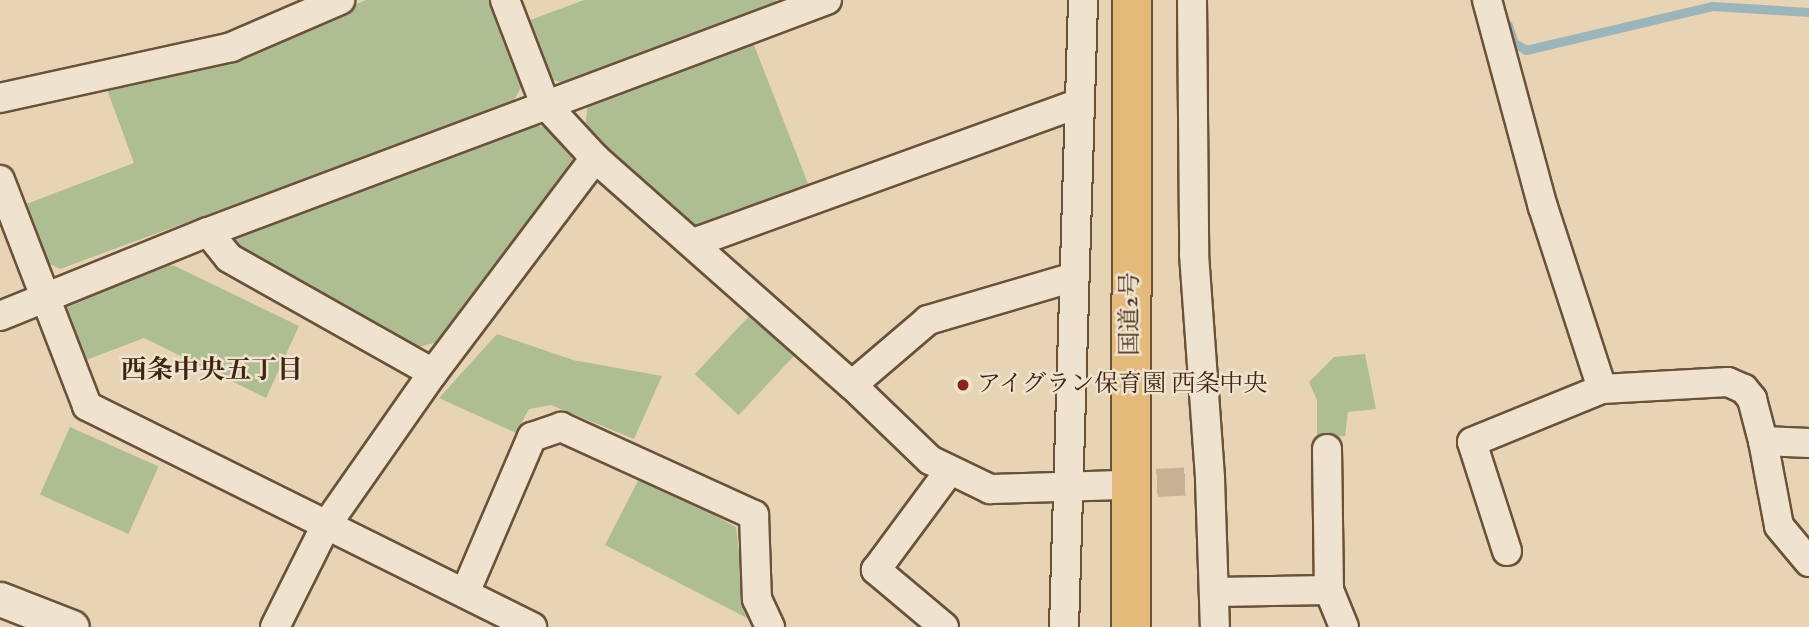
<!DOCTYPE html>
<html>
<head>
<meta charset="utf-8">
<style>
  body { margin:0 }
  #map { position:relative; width:1809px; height:627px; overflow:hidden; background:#e7d4b5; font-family:"IM FELL English","Noto Serif JP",serif }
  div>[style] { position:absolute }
  .green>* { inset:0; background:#afbe92; transform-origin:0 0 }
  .stream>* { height:9px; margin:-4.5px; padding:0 4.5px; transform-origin:4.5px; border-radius:4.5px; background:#9cb5b9 }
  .minor-tunnel>* { height:28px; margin-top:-14px; transform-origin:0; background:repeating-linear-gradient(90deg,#c6b194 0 28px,transparent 0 42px) }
  .roads { filter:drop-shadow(2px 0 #6a5239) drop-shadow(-2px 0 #6a5239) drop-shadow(0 2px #6a5239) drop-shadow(0 -2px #6a5239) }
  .minor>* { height:28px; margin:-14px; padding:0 14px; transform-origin:14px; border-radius:14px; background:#efe3cf }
  .tertiary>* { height:33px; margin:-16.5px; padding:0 16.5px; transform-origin:16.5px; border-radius:16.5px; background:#efe3cf }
  .trunk>* { height:38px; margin:-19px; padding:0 19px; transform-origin:19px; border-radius:19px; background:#e4ba7a }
  .dots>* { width:19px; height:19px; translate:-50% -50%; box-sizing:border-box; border:4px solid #efe3cf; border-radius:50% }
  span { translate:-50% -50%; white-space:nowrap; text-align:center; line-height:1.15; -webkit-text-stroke:5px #efe3cf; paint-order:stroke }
  .street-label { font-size:24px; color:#402610 }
  .poi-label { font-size:24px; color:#402610 }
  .left { translate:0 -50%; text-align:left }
  .neighbourhood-label { font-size:26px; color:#402610; font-weight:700 }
</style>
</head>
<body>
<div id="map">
  <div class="green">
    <div style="clip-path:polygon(366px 0,490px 0,522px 86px,513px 102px,60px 269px,42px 260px,21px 206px,134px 163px,106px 87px,232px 58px)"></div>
    <div style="clip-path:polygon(584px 0,776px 0,779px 8px,568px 84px,546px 78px,525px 22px)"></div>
    <div style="clip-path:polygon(752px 40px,809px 186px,703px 229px,691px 227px,585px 129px,588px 101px)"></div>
    <div style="clip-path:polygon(529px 125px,548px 127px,572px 153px,573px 168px,438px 342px,414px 348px,236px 252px,230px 235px,310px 211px)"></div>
    <div style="clip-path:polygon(160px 264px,175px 266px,299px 326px,266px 398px,144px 338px,81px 362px,62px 315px,69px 300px)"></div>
    <div style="left:750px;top:315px;width:60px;height:81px;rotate:43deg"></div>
    <div style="clip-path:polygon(497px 334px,573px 360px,662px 376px,634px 439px,551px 405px,529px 409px,516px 433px,439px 398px)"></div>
    <div style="clip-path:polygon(1365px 354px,1376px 409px,1348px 412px,1345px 436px,1317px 438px,1317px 400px,1309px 382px,1334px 357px)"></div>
    <div style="left:70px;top:427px;width:97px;height:74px;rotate:24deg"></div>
    <div style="clip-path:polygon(641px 475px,736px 527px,744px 592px,753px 621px,605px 545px)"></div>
  </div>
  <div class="stream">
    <div style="left:1508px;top:25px;width:19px;rotate:72deg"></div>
    <div style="left:1514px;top:43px;width:14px;rotate:30deg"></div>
    <div style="left:1526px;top:50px;width:191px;rotate:-13.3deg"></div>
    <div style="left:1712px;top:6px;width:97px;rotate:3.5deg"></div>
  </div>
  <div class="minor-tunnel">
    <div style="left:1115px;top:485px;width:81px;rotate:-2.8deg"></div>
  </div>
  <div class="roads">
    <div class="minor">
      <div style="left:505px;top:0;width:111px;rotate:69deg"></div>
      <div style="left:545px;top:104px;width:74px;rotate:47.2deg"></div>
      <div style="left:595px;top:158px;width:343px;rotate:41.5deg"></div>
      <div style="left:852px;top:385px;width:108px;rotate:43.9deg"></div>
      <div style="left:930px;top:460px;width:67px;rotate:25.8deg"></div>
      <div style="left:990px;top:489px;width:125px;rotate:-1.8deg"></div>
      <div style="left:1192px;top:0;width:254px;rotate:89.5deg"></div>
      <div style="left:1194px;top:254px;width:226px;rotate:85.9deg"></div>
      <div style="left:1210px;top:479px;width:148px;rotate:88.1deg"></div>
      <div style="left:1487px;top:0;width:214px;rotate:74.9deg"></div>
      <div style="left:1543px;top:207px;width:191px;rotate:72deg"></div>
      <div style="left:0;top:98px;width:237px;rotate:-12.4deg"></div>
      <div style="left:231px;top:47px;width:119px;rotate:-23.3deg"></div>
      <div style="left:0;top:180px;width:242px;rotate:68.9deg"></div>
      <div style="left:87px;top:406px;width:497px;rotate:26.4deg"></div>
      <div style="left:208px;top:232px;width:33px;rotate:51deg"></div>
      <div style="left:229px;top:258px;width:234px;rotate:29.4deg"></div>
      <div style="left:693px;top:243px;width:408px;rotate:-19.9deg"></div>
      <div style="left:0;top:316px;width:224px;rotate:-22deg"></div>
      <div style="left:208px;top:232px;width:661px;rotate:-20.55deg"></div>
      <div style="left:852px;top:385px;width:100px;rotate:-40.5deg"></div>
      <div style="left:928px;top:320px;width:152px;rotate:-16.4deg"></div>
      <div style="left:1763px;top:441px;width:86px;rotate:79.3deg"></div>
      <div style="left:1779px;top:526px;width:47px;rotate:50.2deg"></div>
      <div style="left:1327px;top:449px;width:141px;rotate:89.2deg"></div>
      <div style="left:1507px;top:551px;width:114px;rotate:-107.8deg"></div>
      <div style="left:1472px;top:442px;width:140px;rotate:-22.2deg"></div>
      <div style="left:1602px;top:389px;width:126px;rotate:-3.2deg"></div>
      <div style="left:1728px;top:382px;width:17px;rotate:24deg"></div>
      <div style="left:1744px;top:389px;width:13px;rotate:51deg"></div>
      <div style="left:1752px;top:399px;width:43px;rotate:75.3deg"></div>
      <div style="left:1763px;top:441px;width:46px;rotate:2.5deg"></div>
      <div style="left:1215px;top:592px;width:114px;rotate:-1deg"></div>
      <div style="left:1329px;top:590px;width:40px;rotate:68deg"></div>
      <div style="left:465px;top:593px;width:170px;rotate:-66.8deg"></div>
      <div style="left:532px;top:437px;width:31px;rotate:-19deg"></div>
      <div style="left:561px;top:427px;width:212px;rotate:24.5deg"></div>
      <div style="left:754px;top:515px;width:84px;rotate:88deg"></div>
      <div style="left:757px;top:599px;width:31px;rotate:65deg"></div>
      <div style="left:275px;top:627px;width:112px;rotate:-63.4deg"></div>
      <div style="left:325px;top:527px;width:188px;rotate:-55deg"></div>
      <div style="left:433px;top:373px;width:269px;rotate:-53deg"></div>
      <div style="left:944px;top:627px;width:89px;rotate:-140deg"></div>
      <div style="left:876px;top:570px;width:124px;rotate:-53.5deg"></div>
      <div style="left:1064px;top:627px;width:627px;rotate:-88.26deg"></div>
    </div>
    <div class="tertiary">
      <div style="left:0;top:599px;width:77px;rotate:21.3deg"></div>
    </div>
    <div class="trunk">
      <div style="left:1131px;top:627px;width:627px;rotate:-89.91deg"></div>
    </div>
  </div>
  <div class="dots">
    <div style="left:963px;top:385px;background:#8f2418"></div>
  </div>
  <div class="street-label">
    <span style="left:1131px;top:314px;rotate:-90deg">国道2号</span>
  </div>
  <div class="poi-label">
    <span class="left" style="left:977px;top:385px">アイグラン保育園 西条中央</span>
  </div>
  <div class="neighbourhood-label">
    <span style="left:212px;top:371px">西条中央五丁目</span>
  </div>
</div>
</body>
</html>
